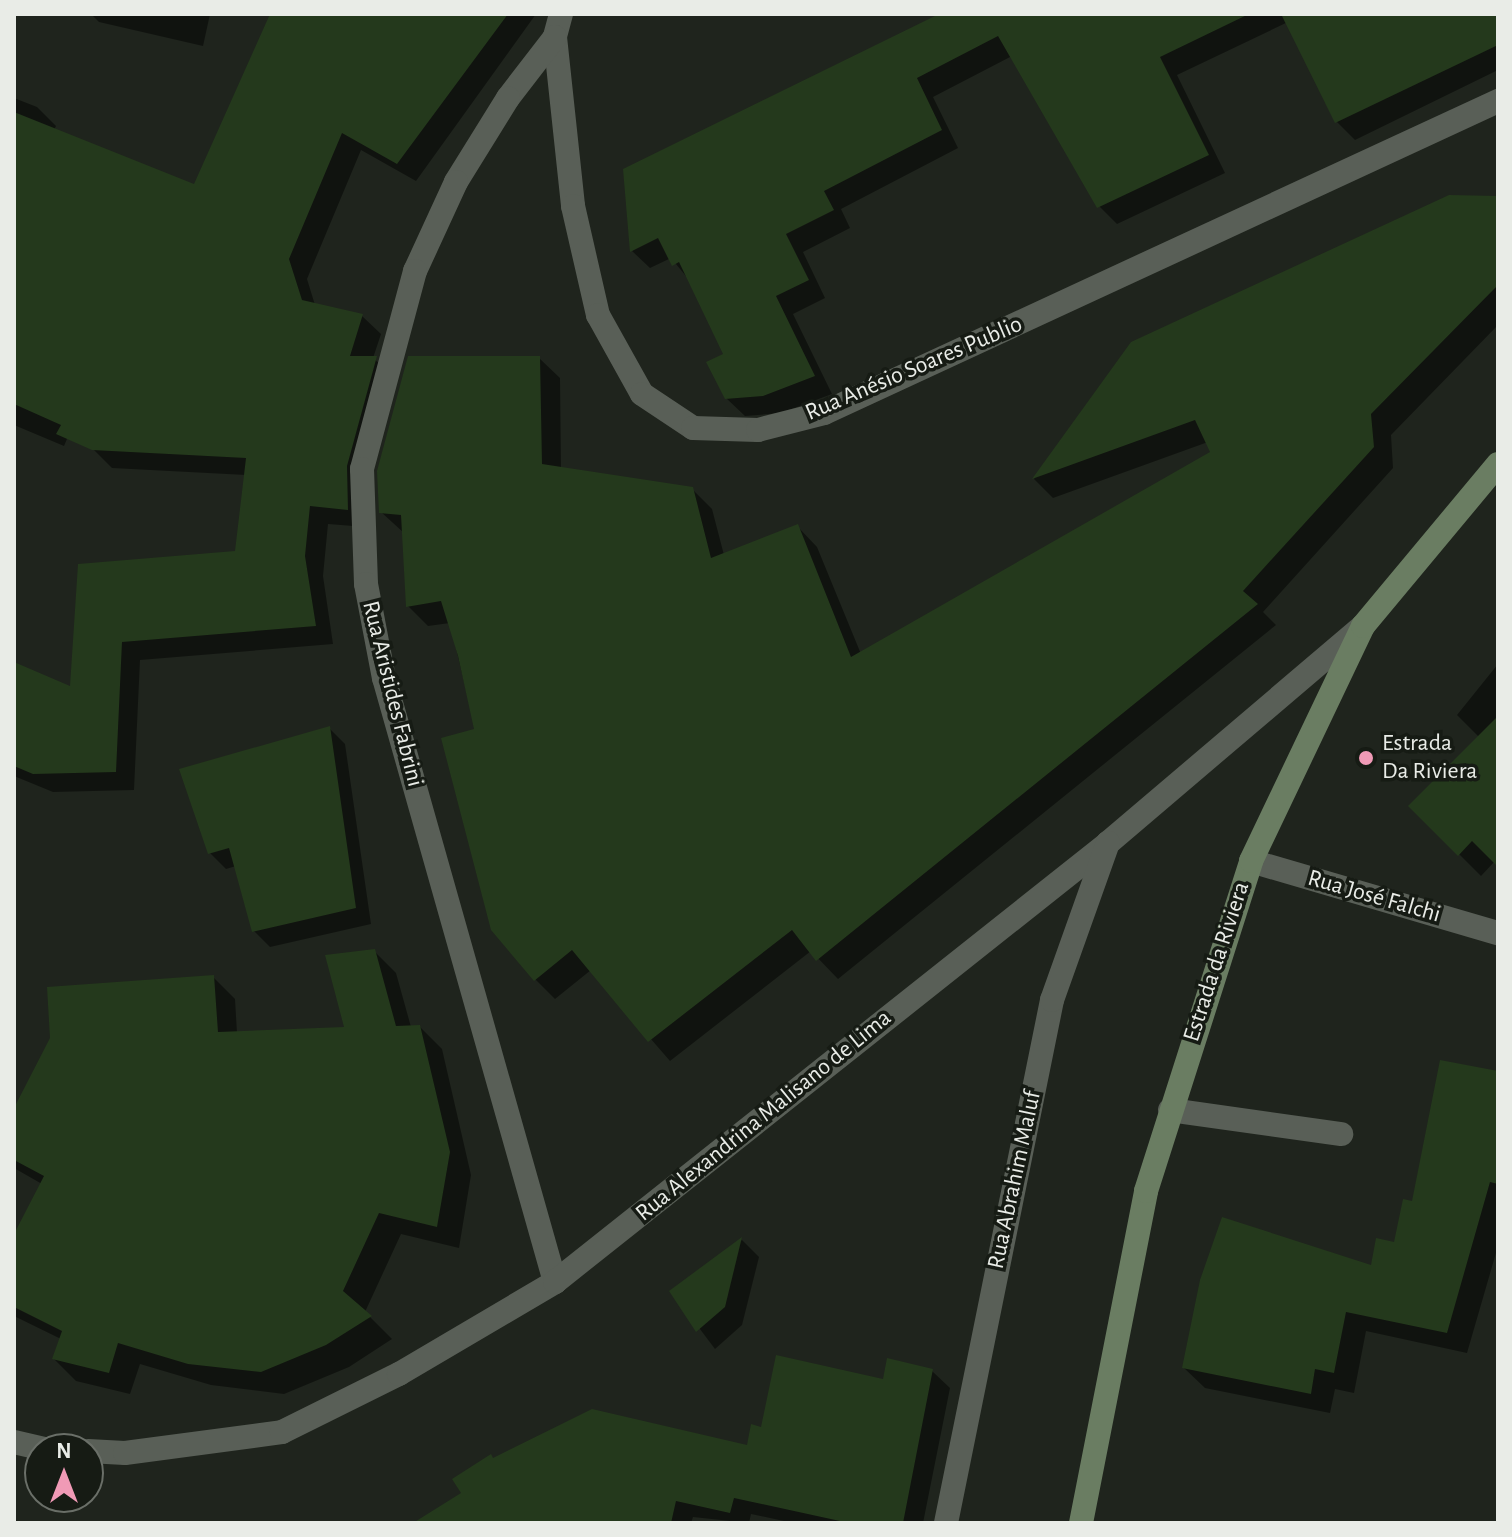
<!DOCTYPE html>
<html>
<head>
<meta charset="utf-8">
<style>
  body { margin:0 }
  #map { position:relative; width:1512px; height:1537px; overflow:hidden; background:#1f241d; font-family:"Alegreya Sans",sans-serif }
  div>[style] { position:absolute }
  .shadow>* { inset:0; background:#0007 }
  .building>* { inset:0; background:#24391c }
  .lane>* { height:24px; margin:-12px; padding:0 12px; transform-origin:12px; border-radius:12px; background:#595f57 }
  .street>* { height:24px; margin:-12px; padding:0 12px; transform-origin:12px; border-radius:12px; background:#595f57 }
  .secondary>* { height:24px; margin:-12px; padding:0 12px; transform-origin:12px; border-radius:12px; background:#6a7d62 }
  .dots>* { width:22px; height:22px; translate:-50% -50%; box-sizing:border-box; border:4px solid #161b14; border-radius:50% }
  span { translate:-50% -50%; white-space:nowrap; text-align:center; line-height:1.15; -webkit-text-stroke:7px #161b14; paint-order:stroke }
  .street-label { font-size:24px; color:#e9ece7 }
  .poi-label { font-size:24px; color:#e9ece7 }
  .left { translate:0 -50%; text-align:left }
  .frame { position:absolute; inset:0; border:16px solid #e9ece7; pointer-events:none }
  .north { position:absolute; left:24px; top:1433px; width:80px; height:80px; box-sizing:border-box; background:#161b14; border:2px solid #6a6f68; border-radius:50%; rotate:0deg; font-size:22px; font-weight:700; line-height:32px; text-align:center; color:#e9ece7 }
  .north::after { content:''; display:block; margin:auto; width:28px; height:36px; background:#f09ab6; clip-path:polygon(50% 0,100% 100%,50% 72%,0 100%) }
</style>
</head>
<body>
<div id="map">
  <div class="shadow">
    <div style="clip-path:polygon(91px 14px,210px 14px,203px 46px,99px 22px)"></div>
    <div style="clip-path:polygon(273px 14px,536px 14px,416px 181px,361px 150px,307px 279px,315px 305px,362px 316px,381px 334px,373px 358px,394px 376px,365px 485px,366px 527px,328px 524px,323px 576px,333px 644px,140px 660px,134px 790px,53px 792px,14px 776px,14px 665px,72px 689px,80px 566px,236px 553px,246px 475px,112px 468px,94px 450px,102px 356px,64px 446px,14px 425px,14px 98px,37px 107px,56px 126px,54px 130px,176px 246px)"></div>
    <div style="clip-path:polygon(944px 14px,1498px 14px,1498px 70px,1355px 140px,1337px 122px,1288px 22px,1177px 75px,1225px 173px,1117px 224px,1099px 206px,1012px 56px,933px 97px,958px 148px,841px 209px,850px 228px,803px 252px,825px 298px,793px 314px,832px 394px,781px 413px,745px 416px,726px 398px,726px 355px,690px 281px,671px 258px,650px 268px,632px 251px)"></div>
    <div style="clip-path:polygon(1498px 203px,1498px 325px,1391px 435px,1393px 468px,1263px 612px,1276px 625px,838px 979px,811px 951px,670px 1061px,591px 970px,555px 999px,535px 979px,450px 623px,428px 626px,408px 606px,404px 533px,381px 512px,539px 358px,560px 378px,561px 469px,692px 489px,712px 509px,724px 555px,797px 526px,817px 547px,861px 654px,1213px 452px,1208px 442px,1053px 498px,1034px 479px,1132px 343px)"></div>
    <div style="clip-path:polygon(1498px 664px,1498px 864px,1495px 861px,1481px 876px,1411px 806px,1479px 737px,1457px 715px)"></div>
    <div style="clip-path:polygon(329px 728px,345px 744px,371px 924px,270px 947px,254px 931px,236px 866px,226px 869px,210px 853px)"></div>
    <div style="clip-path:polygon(374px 951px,396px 973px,411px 1027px,420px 1027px,442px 1049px,471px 1175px,459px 1248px,401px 1234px,365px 1312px,392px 1339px,349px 1367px,284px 1394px,211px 1385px,140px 1364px,130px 1394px,76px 1381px,54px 1359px,61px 1339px,14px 1316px,14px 1238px,42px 1184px,14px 1168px,14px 1112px,213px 977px,235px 999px,237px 1033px,346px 1029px)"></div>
    <div style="clip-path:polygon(1498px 1074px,1498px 1246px,1467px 1353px,1366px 1331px,1354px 1393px,1335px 1389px,1330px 1413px,1205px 1388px,1184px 1368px,1372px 1267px,1396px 1245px,1413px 1204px)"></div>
    <div style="clip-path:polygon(742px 1240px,759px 1257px,742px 1325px,715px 1349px,672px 1292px)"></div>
    <div style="clip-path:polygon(932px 1371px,950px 1388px,923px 1523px,793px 1523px,751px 1514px,749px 1523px,693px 1517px,691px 1523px,416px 1523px,464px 1493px,494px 1460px,749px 1447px,762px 1429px,884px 1382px)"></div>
  </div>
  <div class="building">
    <div style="clip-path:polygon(270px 14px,508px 14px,397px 164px,342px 133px,289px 259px,302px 300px,363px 314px,350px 356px,377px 356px,347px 466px,348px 510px,310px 506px,305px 556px,316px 626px,122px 642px,116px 772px,33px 774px,14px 766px,14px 662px,70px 686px,78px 564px,235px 551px,246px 458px,92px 450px,56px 434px,61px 425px,14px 404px,14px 112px,194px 184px)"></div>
    <div style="clip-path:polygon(939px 14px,1249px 14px,1160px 57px,1209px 155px,1097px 208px,998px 36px,917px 78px,942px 130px,824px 191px,834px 210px,786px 234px,809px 280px,776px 296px,815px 376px,763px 396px,725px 399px,706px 362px,723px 354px,679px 262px,672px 266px,658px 238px,630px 252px,623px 169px)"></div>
    <div style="clip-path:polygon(1281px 14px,1498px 14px,1498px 45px,1335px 123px)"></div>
    <div style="clip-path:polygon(1449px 195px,1498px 196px,1498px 285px,1371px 414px,1374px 447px,1243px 591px,1258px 604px,816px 961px,792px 930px,648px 1042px,572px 950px,534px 981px,491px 930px,441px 738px,474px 729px,458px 656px,441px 601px,406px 607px,401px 515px,379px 513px,377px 471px,408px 356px,540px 356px,542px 464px,693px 487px,711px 558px,798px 524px,851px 657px,1210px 452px,1195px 420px,1032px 479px,1131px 342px)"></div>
    <div style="clip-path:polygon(1498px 716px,1498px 867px,1472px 841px,1458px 856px,1408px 806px)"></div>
    <div style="clip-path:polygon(330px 726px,356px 908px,252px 932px,229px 848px,208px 854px,179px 769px)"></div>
    <div style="clip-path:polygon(375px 949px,396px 1026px,420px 1025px,450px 1152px,437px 1227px,379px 1213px,343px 1291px,372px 1316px,326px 1345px,261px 1372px,188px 1364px,118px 1343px,109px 1373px,52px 1359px,62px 1331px,14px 1307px,14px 1234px,44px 1176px,14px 1160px,14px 1108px,50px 1038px,47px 987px,214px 975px,218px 1032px,344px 1027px,325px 955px)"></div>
    <div style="clip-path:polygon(1440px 1060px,1498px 1071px,1498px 1184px,1490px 1182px,1447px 1333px,1346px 1312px,1334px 1373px,1315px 1369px,1311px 1394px,1182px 1368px,1200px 1280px,1222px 1217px,1371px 1265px,1376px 1238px,1394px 1242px,1403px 1199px,1412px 1201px)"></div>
    <div style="clip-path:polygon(742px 1237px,725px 1307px,696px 1332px,669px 1291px)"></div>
    <div style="clip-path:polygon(776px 1355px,883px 1379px,887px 1358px,933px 1369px,903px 1523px,849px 1523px,734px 1498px,730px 1513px,676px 1501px,671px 1523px,413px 1523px,461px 1493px,452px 1479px,491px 1454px,493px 1458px,592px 1409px,747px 1445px,751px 1424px,761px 1427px)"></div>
  </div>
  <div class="lane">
    <div style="left:1170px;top:1110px;width:173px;rotate:8deg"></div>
  </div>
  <div class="street">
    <div style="left:561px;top:14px;width:24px;rotate:105deg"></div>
    <div style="left:555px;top:37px;width:170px;rotate:83.9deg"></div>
    <div style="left:573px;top:206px;width:112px;rotate:77.1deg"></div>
    <div style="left:598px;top:315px;width:90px;rotate:60.9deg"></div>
    <div style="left:642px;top:394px;width:61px;rotate:33.7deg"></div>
    <div style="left:693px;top:428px;width:65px;rotate:1.8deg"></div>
    <div style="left:758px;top:430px;width:68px;rotate:-14.4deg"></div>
    <div style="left:824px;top:413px;width:743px;rotate:-24.84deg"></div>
    <div style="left:555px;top:37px;width:77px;rotate:127.6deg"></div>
    <div style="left:508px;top:98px;width:99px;rotate:121.8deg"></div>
    <div style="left:456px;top:182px;width:98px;rotate:114.7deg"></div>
    <div style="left:415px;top:271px;width:205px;rotate:105deg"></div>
    <div style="left:362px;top:469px;width:115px;rotate:88deg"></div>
    <div style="left:366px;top:584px;width:96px;rotate:79.2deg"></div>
    <div style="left:384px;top:678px;width:628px;rotate:74.19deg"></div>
    <div style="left:1251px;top:861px;width:257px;rotate:16.3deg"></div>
    <div style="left:14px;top:1442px;width:31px;rotate:13deg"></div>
    <div style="left:88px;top:1451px;width:37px;rotate:3deg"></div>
    <div style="left:125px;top:1453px;width:158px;rotate:-7.6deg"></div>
    <div style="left:282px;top:1432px;width:131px;rotate:-26.4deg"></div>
    <div style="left:399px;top:1374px;width:181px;rotate:-30.5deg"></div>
    <div style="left:555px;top:1282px;width:706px;rotate:-38.44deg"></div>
    <div style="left:1108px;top:843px;width:335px;rotate:-40.4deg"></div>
    <div style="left:946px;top:1523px;width:534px;rotate:-78.54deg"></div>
    <div style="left:1052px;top:1000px;width:167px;rotate:-70.4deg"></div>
  </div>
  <div class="secondary">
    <div style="left:1081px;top:1523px;width:338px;rotate:-78.9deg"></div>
    <div style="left:1146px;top:1191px;width:346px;rotate:-72.3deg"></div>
    <div style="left:1251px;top:861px;width:260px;rotate:-64.5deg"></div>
    <div style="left:1363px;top:626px;width:211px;rotate:-50.2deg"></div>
  </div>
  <div class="dots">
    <div style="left:1366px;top:758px;background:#f09ab6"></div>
  </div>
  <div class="street-label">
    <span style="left:914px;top:369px;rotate:-23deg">Rua Anésio Soares Publio</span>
    <span style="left:392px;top:694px;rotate:76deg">Rua Aristides Fabrini</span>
    <span style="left:1374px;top:897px;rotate:16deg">Rua José Falchi</span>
    <span style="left:1217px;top:962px;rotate:-72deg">Estrada da Riviera</span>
    <span style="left:764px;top:1116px;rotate:-39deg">Rua Alexandrina Malisano de Lima</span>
    <span style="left:1015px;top:1180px;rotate:-78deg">Rua Abrahim Maluf</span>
  </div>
  <div class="poi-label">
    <span class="left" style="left:1382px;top:758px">Estrada<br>Da Riviera</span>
  </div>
  <div class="frame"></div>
  <div class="north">N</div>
</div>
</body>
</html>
